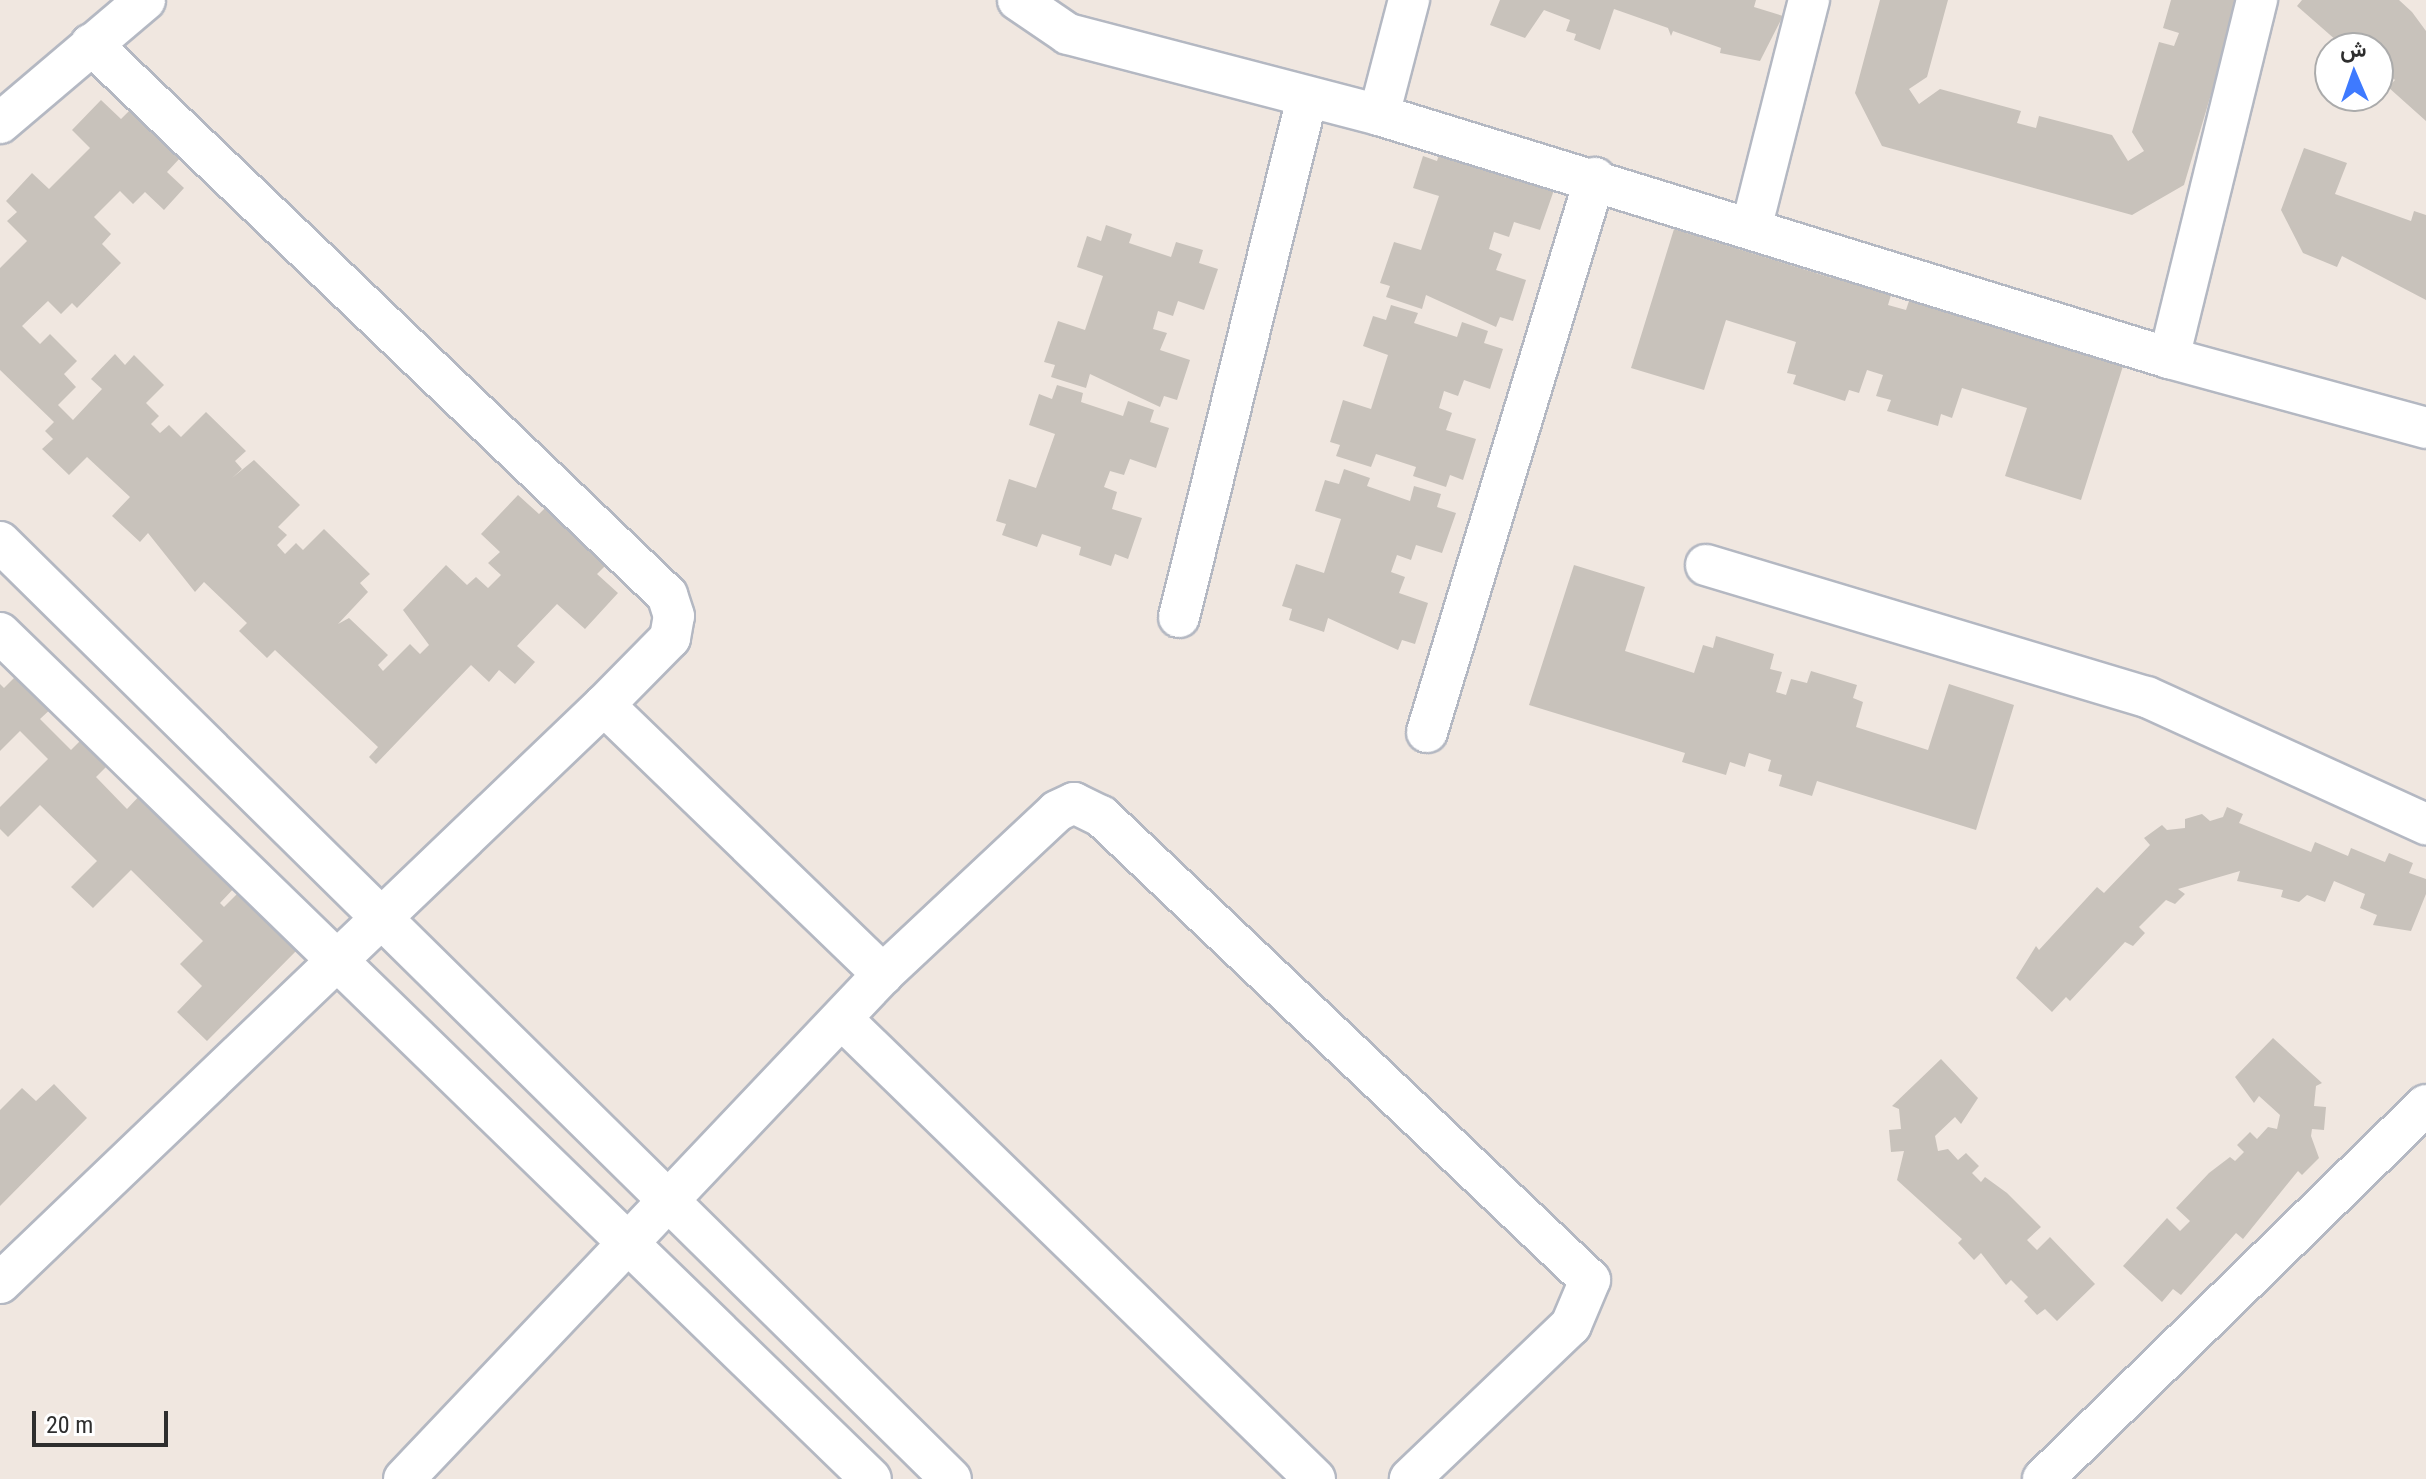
<!DOCTYPE html>
<html>
<head>
<meta charset="utf-8">
<style>
  body { margin:0 }
  #map { position:relative; width:2426px; height:1479px; overflow:hidden; background:#f0e7e0; font-family:"Roboto Condensed",Vazirmatn,sans-serif }
  div>[style] { position:absolute }
  .building>* { inset:0; background:#c8c2bb }
  .roads { filter:drop-shadow(2px 0 #b4b8c2) drop-shadow(-2px 0 #b4b8c2) drop-shadow(0 2px #b4b8c2) drop-shadow(0 -2px #b4b8c2) }
  .minor>* { height:40px; margin:-20px; padding:0 20px; transform-origin:20px; border-radius:20px; background:#fff }
  span { translate:-50% -50%; white-space:nowrap; text-align:center; line-height:1.15; -webkit-text-stroke:8px #fff; paint-order:stroke }
  .north { position:absolute; left:2314px; top:32px; width:80px; height:80px; box-sizing:border-box; background:#fff; border:2px solid #ababab; border-radius:50%; rotate:358deg; font-size:22px; font-weight:700; line-height:32px; text-align:center; color:#2e2e2e }
  .north::after { content:''; display:block; margin:auto; width:28px; height:36px; background:#3e7aff; clip-path:polygon(50% 0,100% 100%,50% 72%,0 100%) }
  .scale { position:absolute; left:32px; top:1411px; width:136px; height:36px; box-sizing:border-box; border:4px solid #2e2e2e; border-top:0; padding-left:10px; font-size:24px; line-height:28px; white-space:nowrap; color:#2e2e2e; -webkit-text-stroke:6px #fff; paint-order:stroke }
</style>
</head>
<body>
<div id="map">
  <div class="building">
    <div style="clip-path:polygon(1500px 0,1756px 0,1754px 7px,1783px 16px,1760px 61px,1720px 53px,1721px 48px,1673px 31px,1671px 36px,1668px 28px,1614px 9px,1600px 50px,1574px 40px,1576px 34px,1566px 31px,1570px 20px,1544px 10px,1525px 38px,1490px 25px)"></div>
    <div style="clip-path:polygon(1880px 0,1948px 0,1927px 77px,1909px 89px,1919px 104px,1940px 89px,2021px 111px,2017px 123px,2036px 128px,2039px 116px,2112px 135px,2128px 161px,2144px 151px,2132px 132px,2159px 42px,2174px 46px,2179px 33px,2163px 28px,2171px 0,2239px 0,2184px 185px,2132px 215px,1882px 146px,1855px 93px)"></div>
    <div style="clip-path:polygon(2302px 0,2399px 0,2412px 12px,2426px 31px,2426px 121px,2388px 87px,2395px 80px,2378px 65px,2378px 48px,2345px 48px,2297px 6px)"></div>
    <div style="clip-path:polygon(101px 100px,121px 119px,131px 109px,181px 157px,167px 172px,184px 188px,164px 210px,145px 192px,133px 204px,120px 191px,94px 217px,111px 234px,102px 244px,121px 263px,77px 308px,72px 303px,61px 314px,48px 301px,22px 326px,40px 344px,50px 334px,77px 361px,64px 374px,76px 387px,58px 405px,73px 420px,102px 389px,91px 379px,115px 354px,125px 365px,134px 355px,164px 385px,146px 403px,159px 416px,151px 424px,160px 433px,169px 425px,181px 437px,206px 412px,246px 451px,235px 461px,242px 469px,232px 478px,254px 460px,300px 505px,278px 527px,287px 535px,277px 545px,285px 554px,296px 543px,303px 550px,324px 529px,370px 574px,360px 583px,368px 592px,338px 624px,349px 618px,388px 655px,378px 665px,383px 671px,410px 644px,420px 654px,429px 645px,403px 610px,446px 565px,467px 585px,476px 577px,488px 588px,501px 575px,488px 563px,500px 552px,481px 534px,518px 495px,539px 514px,545px 508px,606px 565px,597px 574px,618px 593px,585px 629px,557px 604px,517px 646px,535px 662px,515px 684px,499px 670px,489px 682px,471px 665px,376px 764px,369px 757px,378px 747px,275px 650px,267px 658px,239px 631px,247px 623px,204px 582px,195px 592px,148px 533px,140px 542px,112px 516px,130px 497px,87px 457px,69px 475px,42px 449px,53px 439px,45px 431px,54px 422px,0 370px,0 268px,27px 241px,7px 221px,17px 212px,6px 201px,32px 173px,49px 189px,90px 148px,72px 130px)"></div>
    <div style="clip-path:polygon(1442px 146px,1468px 155px,1465px 163px,1507px 178px,1512px 163px,1538px 171px,1535px 184px,1554px 190px,1540px 230px,1514px 222px,1509px 237px,1494px 232px,1489px 249px,1502px 254px,1496px 270px,1526px 280px,1513px 321px,1500px 317px,1496px 327px,1426px 295px,1422px 309px,1386px 297px,1390px 286px,1380px 283px,1394px 242px,1421px 250px,1439px 196px,1413px 188px,1423px 156px,1437px 161px)"></div>
    <div style="clip-path:polygon(2304px 148px,2347px 163px,2335px 194px,2411px 221px,2414px 211px,2426px 215px,2426px 300px,2342px 256px,2337px 267px,2303px 253px,2281px 210px)"></div>
    <div style="clip-path:polygon(1106px 225px,1132px 234px,1129px 243px,1171px 257px,1176px 242px,1203px 250px,1199px 263px,1218px 269px,1204px 310px,1178px 301px,1173px 316px,1158px 311px,1153px 329px,1167px 333px,1160px 350px,1190px 360px,1177px 400px,1164px 396px,1160px 407px,1090px 374px,1086px 388px,1051px 377px,1055px 365px,1044px 362px,1058px 321px,1085px 330px,1103px 276px,1077px 267px,1087px 236px,1101px 241px)"></div>
    <div style="clip-path:polygon(1674px 229px,1832px 278px,1837px 264px,1881px 277px,1876px 291px,1891px 295px,1888px 305px,1906px 310px,1909px 301px,1921px 305px,1926px 290px,1968px 303px,1964px 317px,2123px 366px,2081px 500px,2005px 476px,2027px 408px,1962px 388px,1952px 418px,1941px 414px,1938px 426px,1887px 411px,1891px 400px,1876px 396px,1883px 375px,1867px 370px,1859px 393px,1849px 390px,1845px 401px,1793px 384px,1796px 375px,1787px 373px,1796px 342px,1726px 320px,1704px 390px,1631px 368px)"></div>
    <div style="clip-path:polygon(1391px 305px,1418px 313px,1414px 323px,1457px 337px,1462px 322px,1488px 331px,1484px 343px,1503px 349px,1490px 389px,1464px 380px,1458px 396px,1444px 391px,1439px 408px,1452px 413px,1446px 430px,1476px 439px,1463px 480px,1450px 475px,1446px 487px,1413px 476px,1416px 467px,1376px 454px,1371px 467px,1336px 456px,1340px 445px,1330px 442px,1343px 400px,1371px 409px,1388px 355px,1363px 346px,1373px 316px,1386px 320px)"></div>
    <div style="clip-path:polygon(1057px 385px,1083px 393px,1081px 402px,1123px 416px,1128px 401px,1154px 410px,1150px 422px,1169px 428px,1156px 468px,1130px 459px,1124px 475px,1110px 471px,1104px 487px,1117px 492px,1112px 509px,1142px 518px,1128px 559px,1115px 554px,1111px 566px,1079px 555px,1081px 547px,1042px 534px,1037px 547px,1002px 535px,1006px 524px,996px 521px,1009px 479px,1036px 488px,1055px 434px,1029px 425px,1039px 394px,1052px 399px)"></div>
    <div style="clip-path:polygon(1344px 469px,1370px 478px,1367px 486px,1410px 501px,1414px 486px,1441px 494px,1437px 507px,1456px 513px,1442px 553px,1416px 545px,1411px 560px,1397px 555px,1391px 572px,1405px 577px,1399px 593px,1428px 603px,1415px 644px,1402px 640px,1398px 650px,1328px 618px,1324px 632px,1289px 620px,1292px 609px,1282px 606px,1296px 564px,1324px 573px,1341px 519px,1315px 511px,1325px 480px,1339px 484px)"></div>
    <div style="clip-path:polygon(1574px 565px,1645px 587px,1625px 651px,1694px 673px,1703px 645px,1713px 648px,1716px 636px,1774px 654px,1770px 669px,1782px 672px,1776px 692px,1786px 695px,1791px 679px,1807px 683px,1811px 671px,1857px 685px,1853px 698px,1863px 702px,1856px 727px,1928px 750px,1949px 684px,2014px 705px,1976px 830px,1817px 781px,1812px 796px,1779px 786px,1782px 775px,1768px 771px,1771px 760px,1749px 753px,1745px 767px,1730px 762px,1726px 775px,1682px 762px,1685px 753px,1529px 705px)"></div>
    <div style="clip-path:polygon(21px 671px,55px 705px,40px 719px,71px 750px,87px 734px,113px 760px,96px 777px,127px 809px,143px 792px,237px 885px,220px 903px,224px 907px,241px 890px,299px 948px,207px 1041px,177px 1012px,202px 986px,180px 964px,203px 941px,131px 870px,93px 908px,71px 887px,97px 861px,40px 805px,8px 837px,0 829px,0 807px,48px 759px,20px 731px,0 751px,0 684px,4px 688px)"></div>
    <div style="clip-path:polygon(2227px 807px,2243px 814px,2239px 823px,2311px 852px,2315px 842px,2348px 856px,2351px 848px,2385px 862px,2389px 853px,2413px 863px,2409px 873px,2426px 879px,2426px 894px,2411px 931px,2373px 925px,2377px 915px,2360px 908px,2365px 894px,2334px 881px,2325px 902px,2307px 895px,2299px 902px,2281px 897px,2283px 890px,2237px 881px,2240px 871px,2178px 889px,2185px 894px,2175px 904px,2166px 900px,2139px 927px,2145px 933px,2133px 946px,2125px 942px,2070px 1001px,2066px 997px,2052px 1012px,2016px 978px,2036px 946px,2039px 950px,2097px 887px,2104px 893px,2150px 845px,2144px 838px,2162px 825px,2167px 830px,2185px 828px,2185px 819px,2202px 814px,2210px 821px,2223px 817px)"></div>
    <div style="clip-path:polygon(2273px 1038px,2322px 1083px,2316px 1086px,2314px 1106px,2326px 1107px,2324px 1130px,2312px 1129px,2311px 1136px,2319px 1158px,2302px 1175px,2298px 1171px,2243px 1239px,2236px 1233px,2181px 1295px,2173px 1289px,2162px 1302px,2123px 1266px,2167px 1218px,2180px 1231px,2190px 1221px,2176px 1208px,2209px 1173px,2230px 1157px,2235px 1161px,2244px 1152px,2237px 1145px,2250px 1132px,2257px 1139px,2268px 1127px,2277px 1129px,2280px 1115px,2259px 1096px,2254px 1103px,2235px 1077px)"></div>
    <div style="clip-path:polygon(1941px 1059px,1978px 1098px,1961px 1124px,1955px 1117px,1935px 1136px,1938px 1151px,1948px 1149px,1958px 1160px,1966px 1153px,1979px 1166px,1972px 1173px,1981px 1182px,1985px 1177px,2007px 1193px,2041px 1227px,2027px 1240px,2037px 1250px,2050px 1237px,2095px 1284px,2057px 1321px,2045px 1309px,2037px 1315px,2024px 1301px,2028px 1297px,2011px 1280px,2006px 1285px,1981px 1253px,1974px 1260px,1958px 1243px,1962px 1239px,1897px 1180px,1904px 1151px,1891px 1152px,1889px 1130px,1901px 1129px,1899px 1109px,1892px 1106px)"></div>
    <div style="clip-path:polygon(54px 1084px,87px 1118px,0 1206px,0 1110px,22px 1088px,36px 1101px)"></div>
  </div>
  <div class="roads">
    <div class="minor">
      <div style="left:1018px;top:0;width:60px;rotate:34.2deg"></div>
      <div style="left:1068px;top:34px;width:321px;rotate:14.6deg"></div>
      <div style="left:1379px;top:115px;width:827px;rotate:17.1deg"></div>
      <div style="left:2169px;top:358px;width:266px;rotate:15.2deg"></div>
      <div style="left:1379px;top:115px;width:119px;rotate:-75.4deg"></div>
      <div style="left:0;top:123px;width:190px;rotate:-40.3deg"></div>
      <div style="left:1752px;top:225px;width:232px;rotate:-75.8deg"></div>
      <div style="left:2169px;top:358px;width:369px;rotate:-76.2deg"></div>
      <div style="left:0;top:542px;width:1335px;rotate:44.58deg"></div>
      <div style="left:1706px;top:565px;width:460px;rotate:16.7deg"></div>
      <div style="left:2147px;top:697px;width:307px;rotate:24.5deg"></div>
      <div style="left:1179px;top:617px;width:535px;rotate:-76.15deg"></div>
      <div style="left:0;top:633px;width:1214px;rotate:44.17deg"></div>
      <div style="left:604px;top:705px;width:388px;rotate:44deg"></div>
      <div style="left:1427px;top:732px;width:579px;rotate:-73.13deg"></div>
      <div style="left:844px;top:1021px;width:657px;rotate:44.2deg"></div>
      <div style="left:0;top:1283px;width:836px;rotate:-43.74deg"></div>
      <div style="left:604px;top:705px;width:94px;rotate:-45.4deg"></div>
      <div style="left:670px;top:638px;width:22px;rotate:-80deg"></div>
      <div style="left:674px;top:616px;width:22px;rotate:-108deg"></div>
      <div style="left:667px;top:595px;width:797px;rotate:-136.27deg"></div>
      <div style="left:404px;top:1479px;width:696px;rotate:-46.51deg"></div>
      <div style="left:883px;top:974px;width:238px;rotate:-43.1deg"></div>
      <div style="left:1057px;top:811px;width:19px;rotate:-25deg"></div>
      <div style="left:1074px;top:803px;width:30px;rotate:26deg"></div>
      <div style="left:1101px;top:816px;width:674px;rotate:43.5deg"></div>
      <div style="left:1590px;top:1280px;width:49px;rotate:112.9deg"></div>
      <div style="left:1571px;top:1325px;width:223px;rotate:136.3deg"></div>
      <div style="left:2043px;top:1479px;width:535px;rotate:-44.32deg"></div>
    </div>
  </div>
  <div class="north">ش</div>
  <div class="scale">20 m</div>
</div>
</body>
</html>
